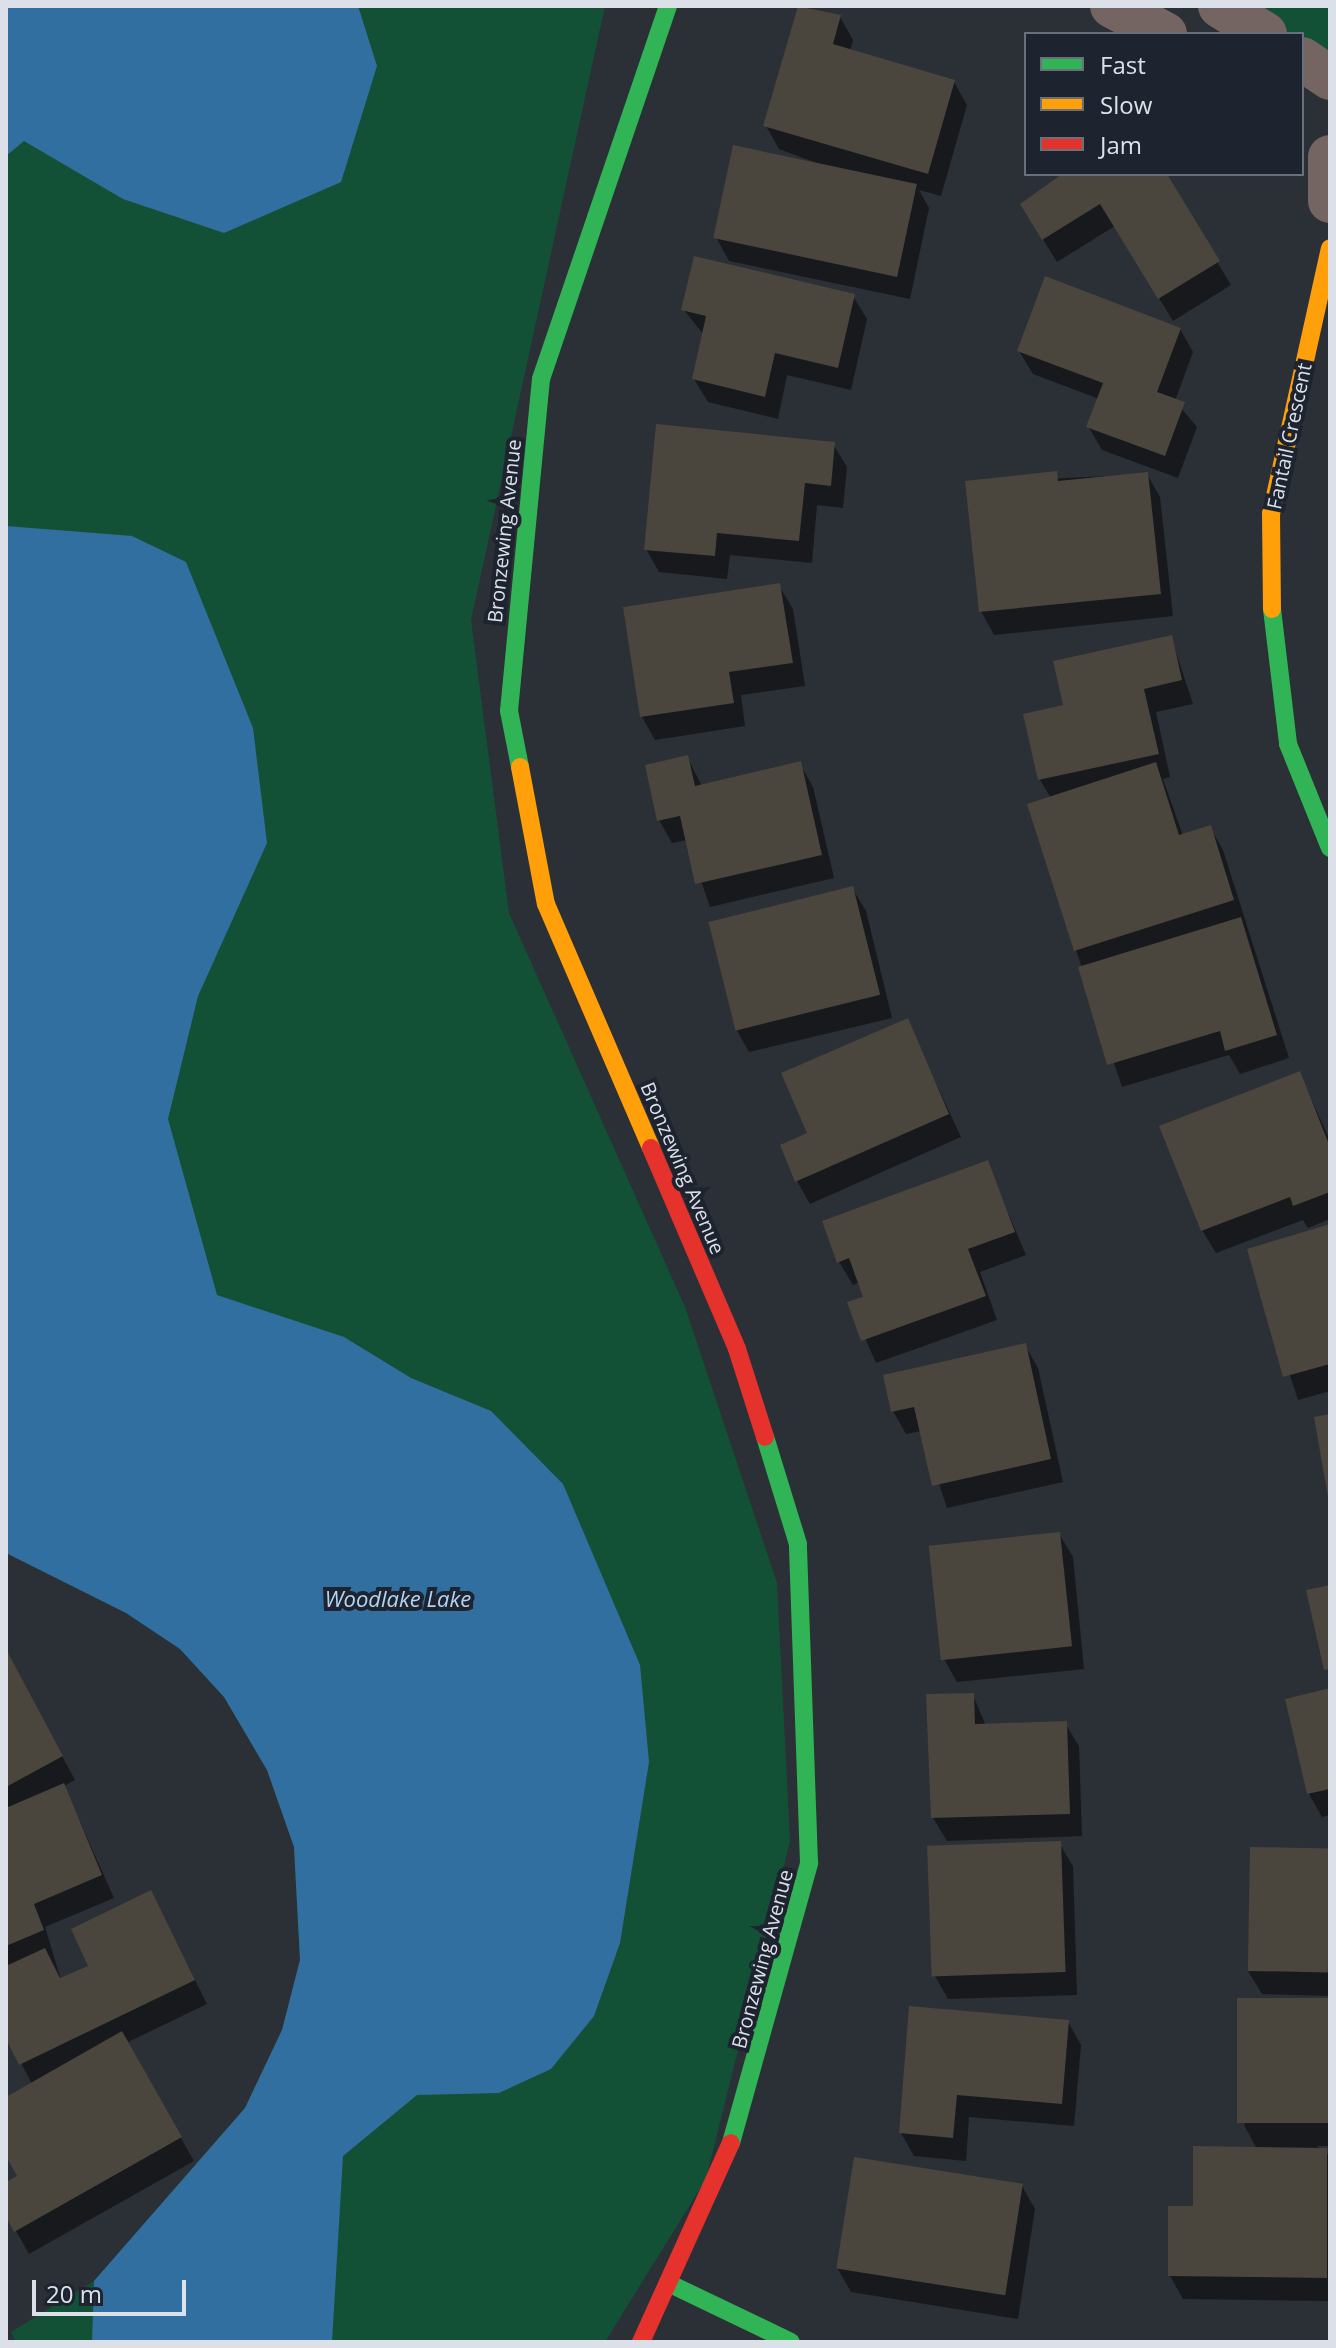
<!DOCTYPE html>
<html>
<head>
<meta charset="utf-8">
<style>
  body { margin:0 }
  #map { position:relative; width:1336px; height:2348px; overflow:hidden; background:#2b2f36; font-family:"Open Sans",sans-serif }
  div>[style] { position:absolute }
  .green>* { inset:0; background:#135137 }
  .water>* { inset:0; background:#326fa1 }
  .shadow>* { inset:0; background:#0007 }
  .building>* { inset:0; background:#4a453d; transform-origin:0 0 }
  .street>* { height:44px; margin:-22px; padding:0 22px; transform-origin:22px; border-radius:22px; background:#756562 }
  .fast>* { height:18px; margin:-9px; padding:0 9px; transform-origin:9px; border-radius:9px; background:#30b455 }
  .slow>* { height:18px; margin:-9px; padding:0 9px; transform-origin:9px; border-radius:9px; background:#ff9f0a }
  .jam>* { height:18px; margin:-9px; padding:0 9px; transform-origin:9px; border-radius:9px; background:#e5322d }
  span { translate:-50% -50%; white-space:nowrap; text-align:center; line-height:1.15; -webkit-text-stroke:8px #1d2430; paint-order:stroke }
  .street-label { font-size:20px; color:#dce1e9 }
  .water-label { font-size:22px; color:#b3d4f3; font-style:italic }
  .frame { position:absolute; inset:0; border:8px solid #dce1e9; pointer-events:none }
  .legend { position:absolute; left:1024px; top:32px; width:280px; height:144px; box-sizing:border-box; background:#1d2430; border:2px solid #69707a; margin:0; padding:10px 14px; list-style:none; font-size:24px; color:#dce1e9 }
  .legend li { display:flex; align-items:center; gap:16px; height:40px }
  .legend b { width:40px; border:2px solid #69707a }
  .scale { position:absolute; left:32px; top:2280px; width:154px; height:36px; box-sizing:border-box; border:4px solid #dce1e9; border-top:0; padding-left:10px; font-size:24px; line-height:28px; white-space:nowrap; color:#dce1e9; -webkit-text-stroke:6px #1d2430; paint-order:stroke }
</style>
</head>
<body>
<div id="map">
  <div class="green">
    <div style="clip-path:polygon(6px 6px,605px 6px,471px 620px,509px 913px,685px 1307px,777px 1583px,790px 1841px,706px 2179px,605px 2342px,16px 2342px,11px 2332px,94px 2281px,245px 2108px,282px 2030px,300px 1960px,294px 1847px,267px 1770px,224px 1697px,180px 1649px,126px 1613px,6px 1553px)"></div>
    <div style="clip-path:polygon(1232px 6px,1330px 6px,1330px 70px,1302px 51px,1302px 34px,1275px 34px)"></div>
  </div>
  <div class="water">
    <div style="clip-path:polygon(6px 6px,358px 6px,377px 66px,341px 182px,224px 233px,123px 199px,24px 141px,6px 156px)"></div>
    <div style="clip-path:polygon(6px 526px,132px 536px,186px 562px,253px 728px,267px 843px,198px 996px,168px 1119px,217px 1295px,344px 1337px,411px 1378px,491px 1411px,563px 1484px,640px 1665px,649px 1762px,620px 1943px,594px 2016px,551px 2069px,499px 2093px,417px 2095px,343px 2156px,332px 2342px,92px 2342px,94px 2281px,245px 2108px,282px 2030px,300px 1960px,294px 1847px,267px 1770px,224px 1697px,180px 1649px,126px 1613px,6px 1553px)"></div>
  </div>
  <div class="shadow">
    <div style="clip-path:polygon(800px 6px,840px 17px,853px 40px,850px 51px,954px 82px,967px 105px,941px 196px,919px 190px,929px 208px,910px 299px,729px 261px,716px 237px,825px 166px,779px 149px,766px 126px)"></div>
    <div style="clip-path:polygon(1064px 174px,1164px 174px,1231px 285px,1173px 321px,1115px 226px,1057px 262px,1036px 228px)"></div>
    <div style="clip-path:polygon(853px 296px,867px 319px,851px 390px,787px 375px,778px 419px,708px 402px,694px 379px,704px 335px,684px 310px)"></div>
    <div style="clip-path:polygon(1180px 329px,1193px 352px,1175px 401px,1197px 427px,1178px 478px,1102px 450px,1088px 426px,1099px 399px,1033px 374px,1019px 351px)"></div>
    <div style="clip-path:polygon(833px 444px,847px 467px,843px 508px,817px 505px,812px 563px,730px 555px,727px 579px,659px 572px,646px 549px)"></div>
    <div style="clip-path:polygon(1147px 474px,1160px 497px,1173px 616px,994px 635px,981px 611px,967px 483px)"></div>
    <div style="clip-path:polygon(779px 586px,793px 609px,805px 686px,741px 695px,745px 726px,655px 740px,642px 717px)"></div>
    <div style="clip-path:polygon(1171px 637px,1193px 704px,1156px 712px,1170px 777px,1163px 779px,1183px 836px,1210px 827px,1223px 850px,1289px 1058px,1240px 1074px,1229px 1055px,1122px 1087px,1076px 950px,1051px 798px,1040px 780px,1065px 706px)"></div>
    <div style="clip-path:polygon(687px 757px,702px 786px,800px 764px,813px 787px,834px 878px,710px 907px,687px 840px,672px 843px,659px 820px)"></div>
    <div style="clip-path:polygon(852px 888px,866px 911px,892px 1018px,749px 1052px,736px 1029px)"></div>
    <div style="clip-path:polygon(907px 1021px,961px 1137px,810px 1204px,797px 1181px,810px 1134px)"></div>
    <div style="clip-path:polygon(1299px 1073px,1330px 1140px,1330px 1219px,1308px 1228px,1303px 1220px,1216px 1253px,1202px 1230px)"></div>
    <div style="clip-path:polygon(987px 1163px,1026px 1255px,980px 1272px,997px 1320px,876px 1363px,850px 1304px,866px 1298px,860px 1282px,853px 1285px,839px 1262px)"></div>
    <div style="clip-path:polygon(1330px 1226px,1330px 1391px,1298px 1400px,1249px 1250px)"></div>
    <div style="clip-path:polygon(1025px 1345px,1038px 1368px,1063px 1482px,947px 1508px,922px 1431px,906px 1434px,893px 1411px)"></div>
    <div style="clip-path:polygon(1059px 1534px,1073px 1557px,1084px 1669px,957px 1682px,944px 1659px)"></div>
    <div style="clip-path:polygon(6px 1653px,75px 1780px,64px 1786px,114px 1898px,45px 1927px,61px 1980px,90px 1967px,151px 1892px,207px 2004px,126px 2043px,194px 2161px,29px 2254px,6px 2213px,6px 2184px,20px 2176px,6px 2152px,6px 2099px,32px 2084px,6px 2034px)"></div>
    <div style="clip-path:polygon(1330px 1690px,1330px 1815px,1322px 1817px,1309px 1794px)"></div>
    <div style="clip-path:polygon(973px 1695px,986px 1726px,1065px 1723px,1079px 1746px,1082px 1836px,947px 1841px,933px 1818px)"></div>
    <div style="clip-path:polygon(1059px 1843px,1073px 1866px,1077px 1995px,948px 1999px,935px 1976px)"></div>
    <div style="clip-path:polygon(1330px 1851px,1330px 1996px,1262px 1994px,1248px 1971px)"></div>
    <div style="clip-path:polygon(1330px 2000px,1330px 2146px,1317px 2146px,1330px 2156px,1330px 2301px,1183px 2299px,1170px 2276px,1195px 2208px,1257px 2149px,1244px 2125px)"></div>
    <div style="clip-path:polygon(911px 2008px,1068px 2022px,1081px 2045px,1074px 2126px,969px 2117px,966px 2161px,914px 2156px,901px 2133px)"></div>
    <div style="clip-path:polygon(1022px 2186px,1035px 2209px,1018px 2319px,851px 2292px,838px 2269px)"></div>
  </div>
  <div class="building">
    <div style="clip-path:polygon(798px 6px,841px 15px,833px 44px,955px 80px,928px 174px,763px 126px)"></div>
    <div style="left:733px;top:145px;width:188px;height:95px;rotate:12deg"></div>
    <div style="clip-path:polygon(1062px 174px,1167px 174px,1220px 261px,1158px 299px,1100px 204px,1042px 240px,1020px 204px)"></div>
    <div style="clip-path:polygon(694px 256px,855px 294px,838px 368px,775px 353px,765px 397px,692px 379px,706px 316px,681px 310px)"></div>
    <div style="clip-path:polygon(1045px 276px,1181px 328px,1157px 392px,1185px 402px,1165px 456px,1086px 427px,1103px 383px,1017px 351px)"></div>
    <div style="clip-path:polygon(656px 424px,835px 442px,831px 486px,805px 483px,799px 541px,717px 533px,715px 556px,644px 550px)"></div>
    <div style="clip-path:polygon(1057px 471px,1058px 481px,1148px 472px,1161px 594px,979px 612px,965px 481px)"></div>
    <div style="clip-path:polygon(780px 583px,793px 663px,729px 672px,734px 703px,640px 717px,623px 607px)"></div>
    <div style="clip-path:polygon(1172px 635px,1182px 680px,1144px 689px,1159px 754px,1038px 780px,1023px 714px,1063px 705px,1053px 661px)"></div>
    <div style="clip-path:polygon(688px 755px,695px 786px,801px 761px,822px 855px,695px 884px,680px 816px,657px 821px,645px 765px)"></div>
    <div style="clip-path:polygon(1156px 762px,1179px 835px,1211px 825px,1234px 900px,1074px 951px,1027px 804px)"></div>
    <div style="left:853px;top:886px;width:112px;height:149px;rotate:76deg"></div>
    <div style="clip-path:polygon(1241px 917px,1277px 1035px,1225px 1051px,1220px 1031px,1107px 1065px,1078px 967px)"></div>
    <div style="clip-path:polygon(908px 1018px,949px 1114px,795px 1182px,780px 1145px,807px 1133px,781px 1073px)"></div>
    <div style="clip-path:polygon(1300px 1071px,1330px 1147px,1330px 1192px,1293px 1206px,1290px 1197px,1201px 1231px,1159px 1126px)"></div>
    <div style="clip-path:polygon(988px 1160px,1015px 1232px,968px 1249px,986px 1296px,861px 1341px,847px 1302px,863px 1297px,849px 1258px,837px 1263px,822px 1221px)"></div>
    <div style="clip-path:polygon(1330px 1224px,1330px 1364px,1283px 1377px,1247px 1249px)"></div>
    <div style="clip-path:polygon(1026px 1343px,1051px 1459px,932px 1486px,914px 1407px,891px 1412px,883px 1375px)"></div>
    <div style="clip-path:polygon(1330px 1414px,1330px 1497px,1328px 1497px,1314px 1417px)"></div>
    <div style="left:1060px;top:1532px;width:115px;height:132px;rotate:84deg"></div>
    <div style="clip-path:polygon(1330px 1585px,1330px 1669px,1324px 1670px,1306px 1590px)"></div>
    <div style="clip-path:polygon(6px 1649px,63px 1756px,6px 1787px)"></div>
    <div style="clip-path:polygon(1330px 1688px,1330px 1789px,1307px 1794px,1285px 1699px)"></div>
    <div style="clip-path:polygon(974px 1693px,975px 1724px,1067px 1721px,1070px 1814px,931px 1818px,926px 1694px)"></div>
    <div style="clip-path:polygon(64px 1783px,102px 1875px,34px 1904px,44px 1930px,6px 1946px,6px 1808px)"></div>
    <div style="left:1061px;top:1841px;width:131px;height:134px;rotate:88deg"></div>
    <div style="left:1250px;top:1847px;width:80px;height:124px;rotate:1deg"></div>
    <div style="clip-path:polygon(151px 1890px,195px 1980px,19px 2065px,6px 2039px,6px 1966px,45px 1948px,60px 1978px,88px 1966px,71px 1929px)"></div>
    <div style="left:1330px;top:1998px;width:125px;height:93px;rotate:90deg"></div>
    <div style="clip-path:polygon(909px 2006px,1069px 2020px,1062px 2104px,957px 2095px,953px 2138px,899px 2133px)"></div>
    <div style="clip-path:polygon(122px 2031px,182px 2137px,14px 2232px,6px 2217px,6px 2182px,17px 2176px,6px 2156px,6px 2097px)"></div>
    <div style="clip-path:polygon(1193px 2146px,1327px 2148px,1327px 2278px,1168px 2276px,1168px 2206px,1193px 2206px)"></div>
    <div style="left:854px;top:2157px;width:171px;height:113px;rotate:9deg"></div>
  </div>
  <div class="street">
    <div style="left:1112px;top:6px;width:60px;rotate:27.8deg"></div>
    <div style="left:1220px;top:6px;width:53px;rotate:31.9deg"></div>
    <div style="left:1302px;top:59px;width:34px;rotate:34deg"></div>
    <div style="left:1330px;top:157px;width:44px;rotate:90deg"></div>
  </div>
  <div class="fast">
    <div style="left:1272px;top:609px;width:136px;rotate:83.2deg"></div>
    <div style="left:1288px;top:744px;width:112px;rotate:68deg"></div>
    <div style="left:520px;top:767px;width:57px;rotate:-101.1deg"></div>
    <div style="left:509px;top:711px;width:334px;rotate:-84.5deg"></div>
    <div style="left:541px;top:379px;width:394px;rotate:-71.2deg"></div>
    <div style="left:731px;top:2143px;width:291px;rotate:-74.4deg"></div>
    <div style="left:809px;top:1863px;width:319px;rotate:-92deg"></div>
    <div style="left:798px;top:1544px;width:112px;rotate:-107.1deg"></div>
    <div style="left:668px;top:2283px;width:136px;rotate:25.6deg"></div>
  </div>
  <div class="slow">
    <div style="left:1272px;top:609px;width:95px;rotate:-90.6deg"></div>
    <div style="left:1271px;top:514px;width:272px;rotate:-77.5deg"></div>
    <div style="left:520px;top:767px;width:139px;rotate:79.3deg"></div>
    <div style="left:546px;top:904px;width:266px;rotate:66.7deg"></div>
  </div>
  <div class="jam">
    <div style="left:651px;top:1148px;width:219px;rotate:66.8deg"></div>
    <div style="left:737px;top:1349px;width:92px;rotate:72.3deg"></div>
    <div style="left:641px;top:2342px;width:218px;rotate:-65.7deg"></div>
  </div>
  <div class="street-label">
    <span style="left:1289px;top:436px;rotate:-78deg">Fantail Crescent</span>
    <span style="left:504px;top:531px;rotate:-84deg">Bronzewing Avenue</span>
    <span style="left:683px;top:1168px;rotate:67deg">Bronzewing Avenue</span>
    <span style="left:762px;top:1959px;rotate:-75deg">Bronzewing Avenue</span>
  </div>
  <div class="water-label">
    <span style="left:398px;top:1599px">Woodlake Lake</span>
  </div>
  <div class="frame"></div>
  <ul class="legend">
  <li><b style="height:10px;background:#30b455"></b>Fast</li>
  <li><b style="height:10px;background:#ff9f0a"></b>Slow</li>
  <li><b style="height:10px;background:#e5322d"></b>Jam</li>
  </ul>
  <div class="scale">20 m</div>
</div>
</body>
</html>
